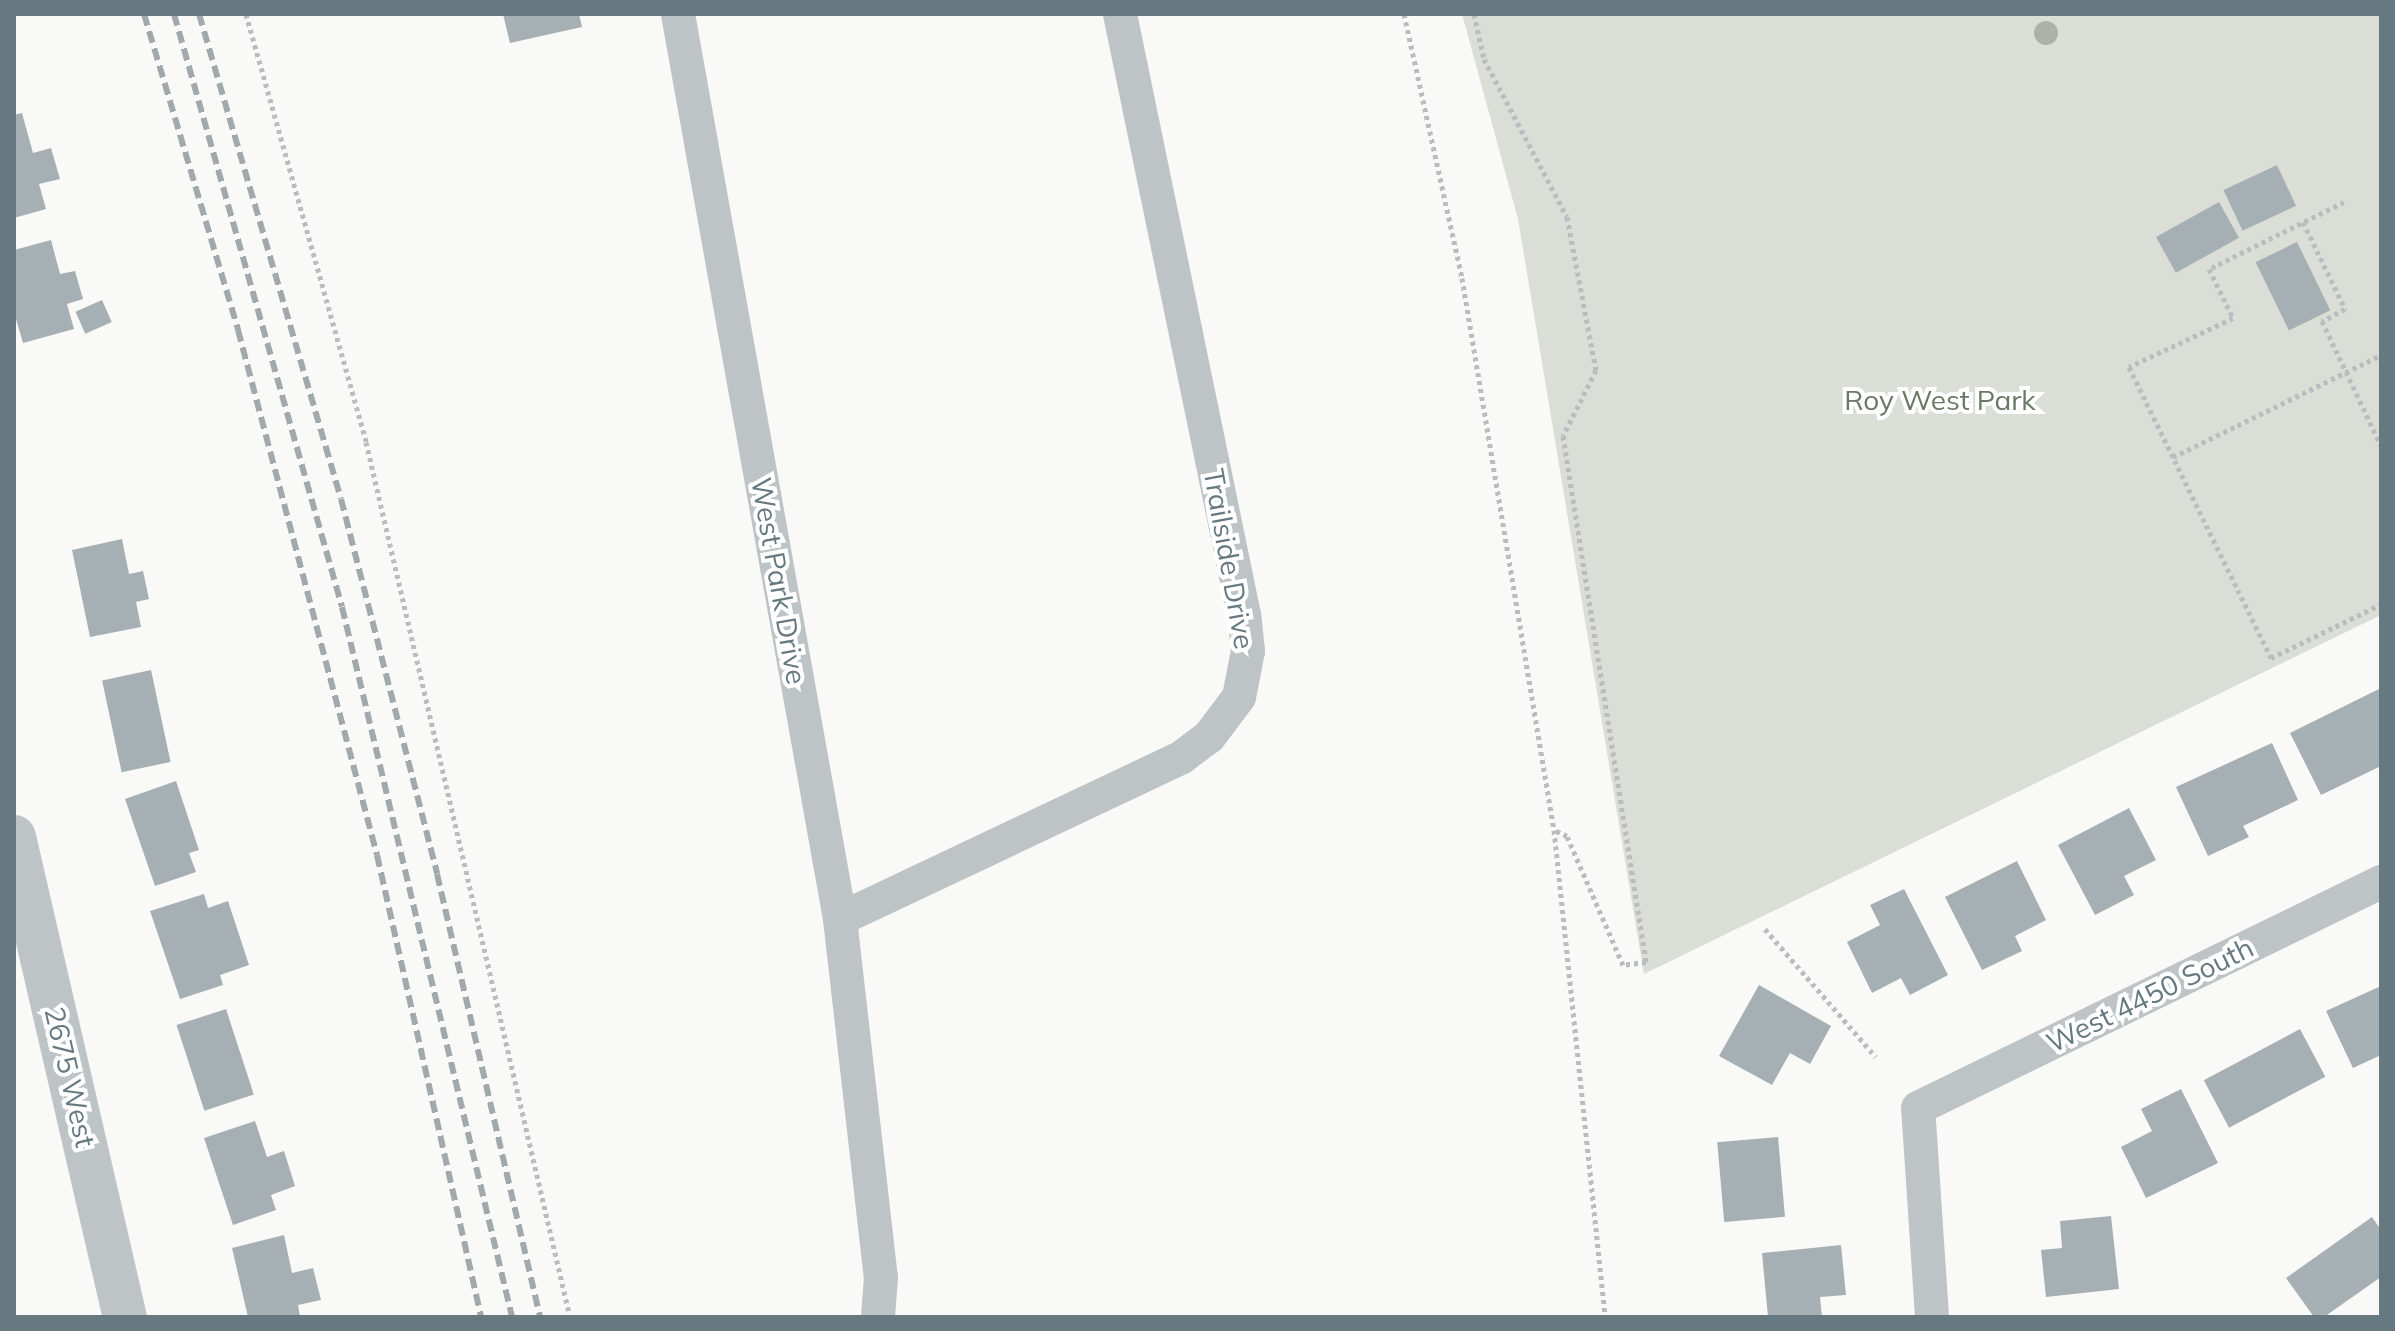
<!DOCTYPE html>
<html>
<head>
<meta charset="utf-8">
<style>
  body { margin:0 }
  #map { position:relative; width:2395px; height:1331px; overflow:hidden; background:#f9f9f7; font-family:Mulish,sans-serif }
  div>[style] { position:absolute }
  .green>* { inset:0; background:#daded7 }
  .building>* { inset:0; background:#a6b0b4; transform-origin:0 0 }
  .path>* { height:5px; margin-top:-2.5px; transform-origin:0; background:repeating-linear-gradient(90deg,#b9bdbf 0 4px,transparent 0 8px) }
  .minor>* { height:34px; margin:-17px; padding:0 17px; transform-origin:17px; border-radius:17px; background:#bec4c6 }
  .tertiary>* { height:44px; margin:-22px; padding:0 22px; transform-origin:22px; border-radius:22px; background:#bec4c6 }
  .rail>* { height:6px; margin-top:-3px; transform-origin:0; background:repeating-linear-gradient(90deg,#a1a9ad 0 12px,transparent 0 18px) }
  .trees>* { width:24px; height:24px; margin:-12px; border-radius:50%; background:#abb2a7 }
  span { translate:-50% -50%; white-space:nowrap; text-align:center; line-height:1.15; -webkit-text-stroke:8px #fff; paint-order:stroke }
  .park-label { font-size:28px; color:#6b7865 }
  .street-label { font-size:28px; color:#667980 }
  .frame { position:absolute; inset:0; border:16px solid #667980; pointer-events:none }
</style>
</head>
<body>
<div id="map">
  <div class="green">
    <div style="clip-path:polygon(1462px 14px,2381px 14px,2381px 615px,1644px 974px,1518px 219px)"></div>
  </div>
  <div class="building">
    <div style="clip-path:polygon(503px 14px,579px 14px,582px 27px,510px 43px)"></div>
    <div style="clip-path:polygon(22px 113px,33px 153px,51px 148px,60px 179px,39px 184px,46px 209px,14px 218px,14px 115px)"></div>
    <div style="left:2277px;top:165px;width:45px;height:59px;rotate:65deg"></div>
    <div style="left:2219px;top:202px;width:41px;height:72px;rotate:61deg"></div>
    <div style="clip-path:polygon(51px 240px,60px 274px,75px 271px,83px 299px,67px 304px,74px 329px,23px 343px,14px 312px,14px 250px)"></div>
    <div style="left:2297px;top:242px;width:76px;height:46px;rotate:64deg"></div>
    <div style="left:102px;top:300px;width:24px;height:29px;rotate:66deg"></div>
    <div style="clip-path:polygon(122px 539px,129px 574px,143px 571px,149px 599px,136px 602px,141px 627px,90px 637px,72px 550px)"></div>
    <div style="left:151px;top:670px;width:94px;height:50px;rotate:78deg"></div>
    <div style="clip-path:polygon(2381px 688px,2381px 766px,2321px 795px,2290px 733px)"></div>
    <div style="clip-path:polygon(2272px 743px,2298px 800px,2243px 826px,2249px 837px,2208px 856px,2176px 787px)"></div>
    <div style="clip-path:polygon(176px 781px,199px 850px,189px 853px,196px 872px,155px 886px,125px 799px)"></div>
    <div style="clip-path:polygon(2129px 808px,2156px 860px,2124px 876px,2134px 895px,2095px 915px,2058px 845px)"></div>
    <div style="clip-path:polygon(2017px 861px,2046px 920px,2015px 936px,2022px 951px,1982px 970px,1945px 897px)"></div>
    <div style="clip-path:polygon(1904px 889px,1948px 975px,1910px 995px,1901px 978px,1872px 993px,1847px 942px,1880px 925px,1870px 905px)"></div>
    <div style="clip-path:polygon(204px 894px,208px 908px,228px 901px,249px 965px,220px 975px,223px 985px,180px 999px,150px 911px)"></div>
    <div style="clip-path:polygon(1759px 985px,1831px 1026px,1810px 1064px,1790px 1053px,1772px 1085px,1719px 1056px)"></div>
    <div style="clip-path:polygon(2381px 986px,2381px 1055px,2353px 1068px,2326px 1011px)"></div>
    <div style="left:226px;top:1009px;width:90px;height:52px;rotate:72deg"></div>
    <div style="left:2300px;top:1029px;width:54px;height:109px;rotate:62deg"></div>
    <div style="clip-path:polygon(2181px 1089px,2218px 1163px,2146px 1198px,2121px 1147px,2152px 1131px,2141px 1109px)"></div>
    <div style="clip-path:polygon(255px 1121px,267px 1157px,284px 1151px,295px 1186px,271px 1195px,276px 1210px,233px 1225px,204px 1138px)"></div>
    <div style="left:1778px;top:1137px;width:80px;height:61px;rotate:85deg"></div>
    <div style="clip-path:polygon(2111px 1216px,2119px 1289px,2046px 1297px,2041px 1250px,2062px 1248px,2060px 1221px)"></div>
    <div style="clip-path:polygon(2372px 1217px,2381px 1230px,2381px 1277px,2324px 1317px,2314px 1317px,2286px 1278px)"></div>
    <div style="clip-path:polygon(284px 1235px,292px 1273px,313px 1268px,321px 1300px,298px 1305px,300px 1317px,248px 1317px,232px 1248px)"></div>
    <div style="clip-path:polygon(1841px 1245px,1846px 1295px,1820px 1297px,1822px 1317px,1768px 1317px,1762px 1253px)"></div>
  </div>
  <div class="path">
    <div style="left:246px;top:14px;width:445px;rotate:74.3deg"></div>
    <div style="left:366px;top:442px;width:898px;rotate:76.88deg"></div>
    <div style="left:1404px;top:14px;width:270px;rotate:77.6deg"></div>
    <div style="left:1462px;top:278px;width:560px;rotate:80.54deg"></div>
    <div style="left:1554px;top:830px;width:490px;rotate:84deg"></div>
    <div style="left:1474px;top:14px;width:46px;rotate:77.5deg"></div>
    <div style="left:1484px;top:59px;width:178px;rotate:62.3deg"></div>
    <div style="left:1567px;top:217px;width:156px;rotate:79.3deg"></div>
    <div style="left:1596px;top:370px;width:74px;rotate:116.6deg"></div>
    <div style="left:1563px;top:436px;width:533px;rotate:81.03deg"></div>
    <div style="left:1646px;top:962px;width:23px;rotate:173deg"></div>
    <div style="left:1623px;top:965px;width:141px;rotate:-113.5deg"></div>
    <div style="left:1567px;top:836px;width:14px;rotate:-155deg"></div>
    <div style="left:2344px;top:202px;width:151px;rotate:153.6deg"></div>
    <div style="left:2209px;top:269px;width:55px;rotate:63.9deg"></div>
    <div style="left:2233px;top:318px;width:115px;rotate:154.8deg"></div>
    <div style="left:2129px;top:367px;width:324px;rotate:64deg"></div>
    <div style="left:2271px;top:658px;width:123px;rotate:-26.1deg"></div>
    <div style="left:2303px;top:222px;width:97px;rotate:64.2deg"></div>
    <div style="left:2345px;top:309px;width:26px;rotate:152deg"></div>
    <div style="left:2322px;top:321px;width:138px;rotate:64.7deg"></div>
    <div style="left:2173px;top:457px;width:232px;rotate:-26.1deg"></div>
    <div style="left:1765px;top:929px;width:169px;rotate:49.1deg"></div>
  </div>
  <div class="minor">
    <div style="left:678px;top:14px;width:919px;rotate:79.85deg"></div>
    <div style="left:840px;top:919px;width:360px;rotate:83.5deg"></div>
    <div style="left:881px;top:1277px;width:40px;rotate:94.3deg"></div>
    <div style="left:840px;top:919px;width:378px;rotate:-25.3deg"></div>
    <div style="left:1182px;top:757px;width:34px;rotate:-37deg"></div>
    <div style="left:1209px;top:737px;width:50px;rotate:-53.1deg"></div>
    <div style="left:1239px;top:697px;width:47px;rotate:-78.9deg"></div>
    <div style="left:1248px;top:651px;width:36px;rotate:-96deg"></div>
    <div style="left:1244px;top:615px;width:614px;rotate:-101.66deg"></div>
    <div style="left:1932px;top:1317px;width:209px;rotate:-93.8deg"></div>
    <div style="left:1918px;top:1108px;width:515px;rotate:-26.02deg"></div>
  </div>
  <div class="tertiary">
    <div style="left:14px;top:837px;width:493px;rotate:77deg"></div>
  </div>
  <div class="rail">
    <div style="left:144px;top:14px;width:330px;rotate:73.4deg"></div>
    <div style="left:238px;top:330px;width:543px;rotate:75.17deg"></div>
    <div style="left:377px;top:855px;width:474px;rotate:77.3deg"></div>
    <div style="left:174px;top:14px;width:616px;rotate:74.18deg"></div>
    <div style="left:342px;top:607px;width:730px;rotate:76.53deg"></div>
    <div style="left:199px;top:14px;width:505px;rotate:73.68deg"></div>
    <div style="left:341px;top:499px;width:387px;rotate:75.6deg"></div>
    <div style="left:437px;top:874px;width:455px;rotate:76.9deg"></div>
  </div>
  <div class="trees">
    <div style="left:2046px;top:33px"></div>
  </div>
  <div class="park-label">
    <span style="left:1940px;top:400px">Roy West Park</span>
  </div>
  <div class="street-label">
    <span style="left:1229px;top:559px;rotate:80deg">Trailside Drive</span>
    <span style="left:779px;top:581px;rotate:80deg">West Park Drive</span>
    <span style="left:2150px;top:995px;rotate:-26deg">West 4450 South</span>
    <span style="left:70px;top:1077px;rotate:77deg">2675 West</span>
  </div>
  <div class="frame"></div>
</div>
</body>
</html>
